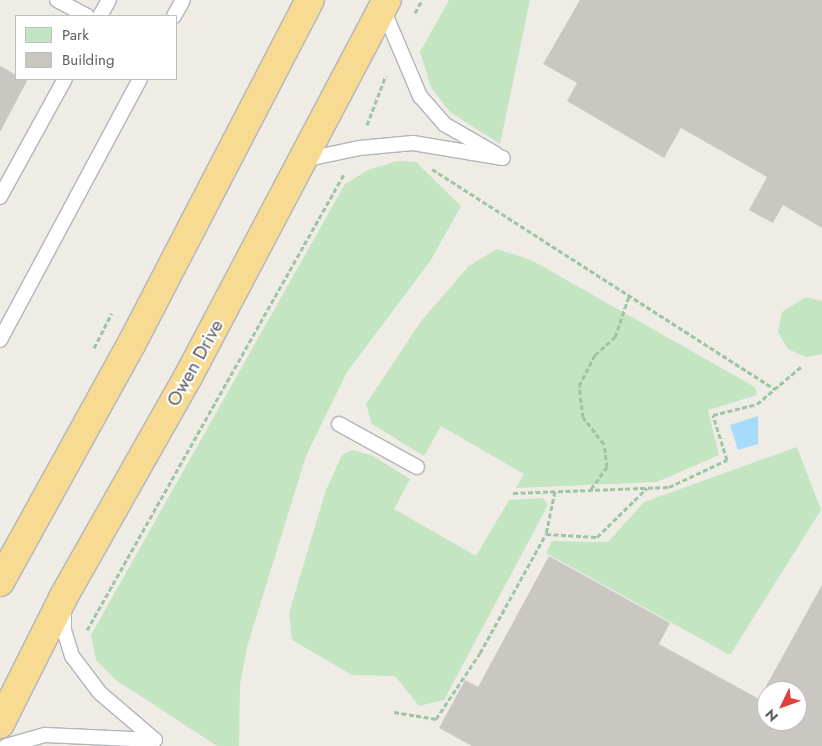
<!DOCTYPE html>
<html>
<head>
<meta charset="utf-8">
<style>
  body { margin:0 }
  #map { position:relative; width:822px; height:746px; overflow:hidden; background:#eeece5; font-family:Jost,sans-serif }
  div>[style] { position:absolute }
  .green>* { inset:0; background:#c4e5c2 }
  .water>* { inset:0; background:#a8dafb }
  .building>* { inset:0; background:#cac7c2 }
  .path>* { height:3px; margin-top:-1.5px; transform-origin:0; background:repeating-linear-gradient(90deg,#9cc5a6 0 5px,transparent 0 7.5px) }
  .roads { filter:drop-shadow(1px 0 #b2b5b9) drop-shadow(-1px 0 #b2b5b9) drop-shadow(0 1px #b2b5b9) drop-shadow(0 -1px #b2b5b9) }
  .lane>* { height:14px; margin:-7px; padding:0 7px; transform-origin:7px; border-radius:7px; background:#fff }
  .highway>* { height:28px; margin:-14px; padding:0 14px; transform-origin:14px; border-radius:14px; background:#f8db92 }
  span { translate:-50% -50%; white-space:nowrap; text-align:center; line-height:1.15; -webkit-text-stroke:4px #fff; paint-order:stroke }
  .street-label { font-size:19px; color:#5d6064 }
  .legend { position:absolute; left:15px; top:15px; width:162px; height:65px; box-sizing:border-box; background:#fff; border:1px solid #bebfc1; margin:0; padding:6px 9px; list-style:none; font-size:15px; color:#5d6064 }
  .legend li { display:flex; align-items:center; gap:10px; height:25px }
  .legend b { width:25px; border:1px solid #bebfc1 }
  .north { position:absolute; left:757px; top:681px; width:50px; height:50px; box-sizing:border-box; background:#fff; border:1px solid #bebfc1; border-radius:50%; rotate:228deg; font-size:14px; font-weight:700; line-height:20px; text-align:center; color:#5d6064 }
  .north::after { content:''; display:block; margin:auto; width:18px; height:22px; background:#e14038; clip-path:polygon(50% 0,100% 100%,50% 72%,0 100%) }
</style>
</head>
<body>
<div id="map">
  <div class="green">
    <div style="clip-path:polygon(449px 0,530px 0,500px 144px,450px 112px,431px 87px,420px 52px)"></div>
    <div style="clip-path:polygon(397px 161px,416px 162px,461px 206px,431px 260px,347px 372px,306px 456px,247px 647px,240px 684px,239px 746px,217px 746px,116px 680px,96px 660px,91px 635px,345px 184px,368px 170px)"></div>
    <div style="clip-path:polygon(497px 249px,531px 260px,755px 387px,757px 395px,708px 410px,719px 455px,657px 482px,516px 488px,524px 474px,441px 426px,424px 456px,372px 424px,366px 404px,421px 321px,469px 266px)"></div>
    <div style="clip-path:polygon(806px 297px,822px 301px,822px 354px,806px 357px,788px 349px,778px 332px,782px 312px)"></div>
    <div style="clip-path:polygon(797px 447px,821px 510px,730px 655px,546px 553px,552px 541px,608px 542px,644px 502px)"></div>
    <div style="clip-path:polygon(353px 450px,373px 456px,410px 479px,394px 509px,476px 556px,509px 500px,543px 498px,548px 505px,444px 700px,419px 706px,395px 676px,352px 675px,292px 640px,289px 613px,326px 490px,342px 455px)"></div>
  </div>
  <div class="water">
    <div style="clip-path:polygon(758px 416px,758px 444px,738px 450px,730px 425px)"></div>
  </div>
  <div class="building">
    <div style="clip-path:polygon(580px 0,822px 0,822px 228px,783px 205px,773px 223px,749px 210px,767px 177px,681px 128px,664px 158px,567px 101px,577px 83px,543px 64px)"></div>
    <div style="clip-path:polygon(0 66px,27px 81px,0 132px)"></div>
    <div style="clip-path:polygon(evenodd,549px 556px,670px 623px,659px 644px,759px 699px,822px 585px,822px 746px,472px 746px,439px 728px,465px 680px,478px 687px,549px 556px,767px 691px,797px 691px,797px 721px,767px 721px,767px 691px)"></div>
  </div>
  <div class="path">
    <div style="left:415px;top:13px;width:15px;rotate:-62deg"></div>
    <div style="left:367px;top:125px;width:53px;rotate:-69.2deg"></div>
    <div style="left:432px;top:169px;width:407px;rotate:32.7deg"></div>
    <div style="left:94px;top:348px;width:39px;rotate:-63deg"></div>
    <div style="left:591px;top:489px;width:27px;rotate:-54deg"></div>
    <div style="left:607px;top:467px;width:23px;rotate:-97deg"></div>
    <div style="left:604px;top:444px;width:34px;rotate:-128deg"></div>
    <div style="left:583px;top:417px;width:31px;rotate:-97deg"></div>
    <div style="left:579px;top:386px;width:35px;rotate:-63deg"></div>
    <div style="left:595px;top:355px;width:27px;rotate:-42deg"></div>
    <div style="left:615px;top:337px;width:43px;rotate:-71.1deg"></div>
    <div style="left:555px;top:491px;width:44px;rotate:101.8deg"></div>
    <div style="left:546px;top:534px;width:51px;rotate:3.4deg"></div>
    <div style="left:597px;top:537px;width:70px;rotate:-44.4deg"></div>
    <div style="left:513px;top:493px;width:156px;rotate:-2.2deg"></div>
    <div style="left:669px;top:487px;width:64px;rotate:-25deg"></div>
    <div style="left:727px;top:460px;width:47px;rotate:-107.3deg"></div>
    <div style="left:713px;top:415px;width:45px;rotate:-14deg"></div>
    <div style="left:757px;top:404px;width:59px;rotate:-40.2deg"></div>
    <div style="left:87px;top:630px;width:523px;rotate:-60.59deg"></div>
    <div style="left:394px;top:712px;width:43px;rotate:9.5deg"></div>
    <div style="left:436px;top:719px;width:79px;rotate:-56.3deg"></div>
    <div style="left:480px;top:653px;width:136px;rotate:-61deg"></div>
  </div>
  <div class="roads">
    <div class="lane">
      <div style="left:57px;top:0;width:34px;rotate:28deg"></div>
      <div style="left:383px;top:9px;width:95px;rotate:67deg"></div>
      <div style="left:420px;top:96px;width:37px;rotate:49deg"></div>
      <div style="left:444px;top:124px;width:60px;rotate:30deg"></div>
      <div style="left:100px;top:16px;width:18px;rotate:-61deg"></div>
      <div style="left:174px;top:16px;width:18px;rotate:-61deg"></div>
      <div style="left:303px;top:160px;width:57px;rotate:-12.1deg"></div>
      <div style="left:359px;top:148px;width:54px;rotate:-5.3deg"></div>
      <div style="left:413px;top:143px;width:91px;rotate:9.5deg"></div>
      <div style="left:0;top:197px;width:135px;rotate:-61.2deg"></div>
      <div style="left:0;top:340px;width:296px;rotate:-61.8deg"></div>
      <div style="left:339px;top:424px;width:89px;rotate:28.9deg"></div>
      <div style="left:64px;top:609px;width:21px;rotate:90deg"></div>
      <div style="left:64px;top:630px;width:27px;rotate:73deg"></div>
      <div style="left:72px;top:656px;width:46px;rotate:52.9deg"></div>
      <div style="left:100px;top:693px;width:72px;rotate:40.5deg"></div>
      <div style="left:6px;top:746px;width:41px;rotate:-15.8deg"></div>
      <div style="left:45px;top:735px;width:110px;rotate:2.6deg"></div>
    </div>
    <div class="highway">
      <div style="left:0;top:582px;width:273px;rotate:-61.1deg"></div>
      <div style="left:132px;top:343px;width:386px;rotate:-62.6deg"></div>
      <div style="left:0;top:724px;width:143px;rotate:-63.4deg"></div>
      <div style="left:64px;top:596px;width:254px;rotate:-60.5deg"></div>
      <div style="left:189px;top:375px;width:424px;rotate:-62.2deg"></div>
    </div>
  </div>
  <div class="street-label">
    <span style="left:195px;top:363px;rotate:-61deg">Owen Drive</span>
  </div>
  <ul class="legend">
  <li><b style="height:14px;background:#c4e5c2"></b>Park</li>
  <li><b style="height:14px;background:#cac7c2"></b>Building</li>
  </ul>
  <div class="north">N</div>
</div>
</body>
</html>
